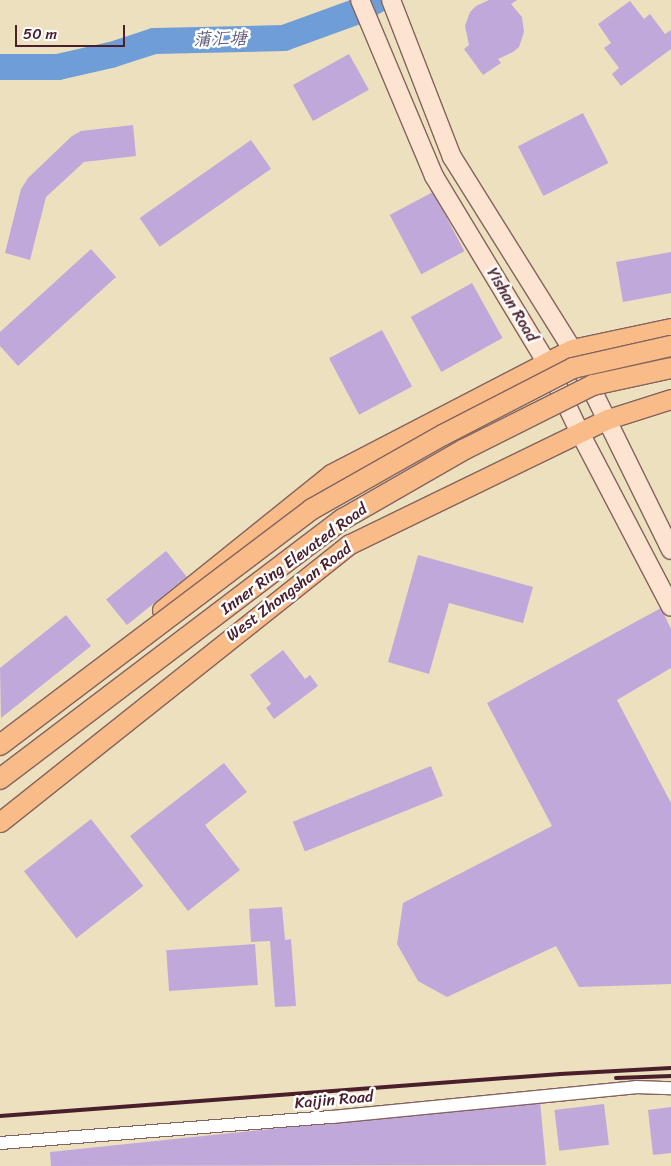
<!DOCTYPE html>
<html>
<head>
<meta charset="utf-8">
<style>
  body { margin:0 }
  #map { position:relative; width:671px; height:1166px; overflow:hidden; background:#ede0be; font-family:Sriracha,"LXGW WenKai TC",sans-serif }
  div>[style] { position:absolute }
  .river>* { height:26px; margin:-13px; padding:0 13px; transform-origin:13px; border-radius:13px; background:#6e9dd7 }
  .building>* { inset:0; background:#c0a8da; transform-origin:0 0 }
  .roads { filter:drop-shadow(1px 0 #83635e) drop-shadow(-1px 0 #83635e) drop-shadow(0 1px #83635e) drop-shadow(0 -1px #83635e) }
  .minor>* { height:12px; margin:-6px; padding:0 6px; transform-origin:6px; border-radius:6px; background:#fff }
  .secondary>* { height:18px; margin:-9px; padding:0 9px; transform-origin:9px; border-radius:9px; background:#fde4d0 }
  .primary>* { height:19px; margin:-9.5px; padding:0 9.5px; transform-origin:9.5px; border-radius:9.5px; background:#f9bc89 }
  .rail>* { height:4px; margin:-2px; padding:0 2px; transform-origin:2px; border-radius:2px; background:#4a1f2b }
  .bridges { filter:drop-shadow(1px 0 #83635e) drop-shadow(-1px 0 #83635e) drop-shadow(0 1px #83635e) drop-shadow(0 -1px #83635e) }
  .trunk-bridge>* { height:20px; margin:-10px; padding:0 10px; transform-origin:10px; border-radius:10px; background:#f9bc89 }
  span { translate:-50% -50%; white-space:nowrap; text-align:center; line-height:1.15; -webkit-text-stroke:5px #fff; paint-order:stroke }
  .street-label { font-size:16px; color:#4a1f2b }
  .water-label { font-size:18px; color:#5a5878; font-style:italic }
  .scale { position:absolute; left:15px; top:25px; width:110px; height:22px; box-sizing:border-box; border:2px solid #4a1f2b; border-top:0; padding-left:6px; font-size:15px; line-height:18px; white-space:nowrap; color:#4a1f2b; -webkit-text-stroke:4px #fff; paint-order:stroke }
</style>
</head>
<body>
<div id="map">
  <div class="river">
    <div style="left:0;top:67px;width:58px"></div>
    <div style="left:58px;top:67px;width:54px;rotate:-12.8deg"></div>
    <div style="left:111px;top:55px;width:45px;rotate:-18deg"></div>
    <div style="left:154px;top:41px;width:130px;rotate:-1.3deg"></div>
    <div style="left:284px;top:38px;width:79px;rotate:-20deg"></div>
    <div style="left:358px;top:11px;width:22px;rotate:-30deg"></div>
  </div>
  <div class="building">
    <div style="clip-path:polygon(489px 0,517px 0,511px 4px,522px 17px,524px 32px,519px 47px,513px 52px,498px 59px,501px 63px,483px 75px,464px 49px,469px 45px,465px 26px,470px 12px,476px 6px)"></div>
    <div style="clip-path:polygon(630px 1px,644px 19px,650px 14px,665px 34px,671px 30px,671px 49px,621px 86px,612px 74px,619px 68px,604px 48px,611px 43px,598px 24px)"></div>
    <div style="left:349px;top:54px;width:41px;height:64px;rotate:61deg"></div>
    <div style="left:583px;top:113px;width:56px;height:73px;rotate:63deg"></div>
    <div style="clip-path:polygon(133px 125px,136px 156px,84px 162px,46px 197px,30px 260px,5px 253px,21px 189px,28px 178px,72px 136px,81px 131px)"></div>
    <div style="left:251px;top:140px;width:35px;height:136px;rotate:55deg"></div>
    <div style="left:433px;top:192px;width:67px;height:49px;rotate:62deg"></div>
    <div style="clip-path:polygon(91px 249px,116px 277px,18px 366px,0 346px,0 332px)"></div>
    <div style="clip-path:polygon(671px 252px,671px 293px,623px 302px,616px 262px)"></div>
    <div style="left:472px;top:283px;width:63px;height:70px;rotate:61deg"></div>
    <div style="left:382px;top:330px;width:64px;height:60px;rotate:62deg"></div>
    <div style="left:166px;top:551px;width:33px;height:77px;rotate:51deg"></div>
    <div style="clip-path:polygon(418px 555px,533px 587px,523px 623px,449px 603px,429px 674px,388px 662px)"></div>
    <div style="clip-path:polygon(661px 608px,671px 629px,671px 668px,617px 700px,671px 803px,671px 984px,579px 987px,556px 946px,447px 997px,418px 981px,397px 944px,403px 903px,552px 826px,487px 703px)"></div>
    <div style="clip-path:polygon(66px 615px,91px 646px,1px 718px,0 668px)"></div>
    <div style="clip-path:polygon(283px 650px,305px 679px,310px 675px,318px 686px,274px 719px,266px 708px,271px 704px,250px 675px)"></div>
    <div style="clip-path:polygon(224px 763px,247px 792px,205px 825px,240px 870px,188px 911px,130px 836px)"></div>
    <div style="left:431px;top:766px;width:32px;height:149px;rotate:68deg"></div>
    <div style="left:91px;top:819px;width:85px;height:85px;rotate:52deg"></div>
    <div style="clip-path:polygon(282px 907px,285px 940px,291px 939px,296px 1006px,275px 1007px,270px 941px,251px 942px,249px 909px)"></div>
    <div style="left:255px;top:944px;width:41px;height:89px;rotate:86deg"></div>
    <div style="clip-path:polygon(540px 1101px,546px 1165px,51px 1166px,50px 1152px)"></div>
    <div style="left:604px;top:1104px;width:41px;height:50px;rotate:83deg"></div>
    <div style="clip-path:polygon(671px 1107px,671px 1153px,653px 1155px,648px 1110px)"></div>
  </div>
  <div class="roads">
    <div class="minor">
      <div style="left:0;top:1143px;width:333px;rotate:-4.5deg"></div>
      <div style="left:332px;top:1117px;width:305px;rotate:-5.6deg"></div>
      <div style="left:636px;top:1087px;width:35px;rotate:2deg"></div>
    </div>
    <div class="secondary">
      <div style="left:360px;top:0;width:191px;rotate:67.2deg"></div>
      <div style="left:434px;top:176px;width:217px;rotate:58.9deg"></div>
      <div style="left:546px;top:362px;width:79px;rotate:64.4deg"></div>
      <div style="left:580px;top:433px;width:196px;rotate:62.4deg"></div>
      <div style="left:391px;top:0;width:168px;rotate:68.8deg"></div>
      <div style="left:452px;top:157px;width:226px;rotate:58deg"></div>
      <div style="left:572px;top:349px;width:224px;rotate:63.8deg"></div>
    </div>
    <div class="primary">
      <div style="left:162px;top:610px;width:217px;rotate:-38.8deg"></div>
      <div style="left:331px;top:474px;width:271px;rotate:-27.4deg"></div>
      <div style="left:572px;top:349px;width:101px;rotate:-12deg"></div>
      <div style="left:0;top:822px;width:447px;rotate:-38.5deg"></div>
      <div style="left:350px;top:544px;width:287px;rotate:-25.9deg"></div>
      <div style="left:608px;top:419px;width:66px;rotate:-17.6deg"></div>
    </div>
  </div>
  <div class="rail">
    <div style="left:616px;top:1078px;width:55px;rotate:-2.1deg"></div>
    <div style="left:0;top:1116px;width:562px;rotate:-4.29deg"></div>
    <div style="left:560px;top:1074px;width:111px;rotate:-3.1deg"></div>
  </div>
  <div class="bridges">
    <div class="trunk-bridge">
      <div style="left:0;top:745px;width:391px;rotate:-37.1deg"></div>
      <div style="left:312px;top:509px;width:150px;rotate:-29.5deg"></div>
      <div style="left:443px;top:435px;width:146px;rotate:-27.3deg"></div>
      <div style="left:573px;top:368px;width:100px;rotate:-12.7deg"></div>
      <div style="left:0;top:779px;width:430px;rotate:-37.2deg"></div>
      <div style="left:343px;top:519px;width:138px;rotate:-29.9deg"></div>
      <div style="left:463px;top:450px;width:145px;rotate:-26.6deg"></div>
      <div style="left:593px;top:385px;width:80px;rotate:-12.3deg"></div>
    </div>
  </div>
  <div class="street-label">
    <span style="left:512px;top:305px;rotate:59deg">Yishan Road</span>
    <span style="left:294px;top:559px;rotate:-36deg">Inner Ring Elevated Road</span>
    <span style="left:289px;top:592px;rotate:-37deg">West Zhongshan Road</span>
    <span style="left:334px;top:1100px;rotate:-5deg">Kaijin Road</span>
  </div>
  <div class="water-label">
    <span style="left:220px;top:39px;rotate:-1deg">蒲汇塘</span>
  </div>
  <div class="scale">50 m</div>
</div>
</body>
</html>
